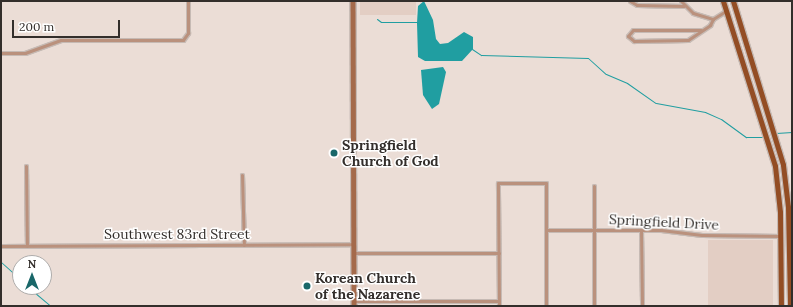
<!DOCTYPE html>
<html>
<head>
<meta charset="utf-8">
<style>
  body { margin:0 }
  #map { position:relative; width:793px; height:307px; overflow:hidden; background:#ebddd6; font-family:Lora,serif }
  div>[style] { position:absolute }
  .built>* { inset:0; background:#e3cec4; transform-origin:0 0 }
  .water>* { inset:0; background:#209ea1 }
  .stream>* { height:1px; margin:-0.5px; padding:0 0.5px; transform-origin:0.5px; border-radius:0.5px; background:#209ea1 }
  .roads { filter:drop-shadow(1px 0 #c6bab4) drop-shadow(-1px 0 #c6bab4) drop-shadow(0 1px #c6bab4) drop-shadow(0 -1px #c6bab4) }
  .minor>* { height:3px; margin:-1.5px; padding:0 1.5px; transform-origin:1.5px; border-radius:1.5px; background:#ba917d }
  .secondary>* { height:4.5px; margin:-2.25px; padding:0 2.25px; transform-origin:2.25px; border-radius:2.25px; background:#a46a4b }
  .primary>* { height:5px; margin:-2.5px; padding:0 2.5px; transform-origin:2.5px; border-radius:2.5px; background:#934d24 }
  .dots>* { width:11px; height:11px; translate:-50% -50%; box-sizing:border-box; border:2px solid #fff; border-radius:50% }
  span { translate:-50% -50%; white-space:nowrap; text-align:center; line-height:1.15; -webkit-text-stroke:3px #fff; paint-order:stroke }
  .poi-label { font-size:14px; color:#332e2b; font-weight:700 }
  .left { translate:0 -50%; text-align:left }
  .street-label { font-size:14px; color:#332e2b }
  .frame { position:absolute; inset:0; border:2px solid #332e2b; pointer-events:none }
  .north { position:absolute; left:12px; top:255px; width:40px; height:40px; box-sizing:border-box; background:#fff; border:1px solid #adabaa; border-radius:50%; rotate:0deg; font-size:11px; font-weight:700; line-height:16px; text-align:center; color:#332e2b }
  .north::after { content:''; display:block; margin:auto; width:14px; height:18px; background:#196769; clip-path:polygon(50% 0,100% 100%,50% 72%,0 100%) }
  .scale { position:absolute; left:12px; top:20px; width:108px; height:18px; box-sizing:border-box; border:2px solid #332e2b; border-top:0; padding-left:5px; font-size:12px; line-height:14px; white-space:nowrap; color:#332e2b; -webkit-text-stroke:3px #fff; paint-order:stroke }
</style>
</head>
<body>
<div id="map">
  <div class="built">
    <div style="left:360px;top:1px;width:56px;height:14px"></div>
    <div style="left:708px;top:240px;width:65px;height:66px"></div>
  </div>
  <div class="water">
    <div style="clip-path:polygon(424px 1px,433px 20px,436px 39px,440px 44px,448px 43px,464px 32px,473px 37px,473px 49px,462px 61px,425px 61px,418px 57px,417px 23px,418px 6px)"></div>
    <div style="clip-path:polygon(443px 67px,446px 72px,439px 104px,432px 109px,423px 95px,421px 70px)"></div>
  </div>
  <div class="stream">
    <div style="left:377px;top:19px;width:5px;rotate:37deg"></div>
    <div style="left:381px;top:22px;width:37px"></div>
    <div style="left:472px;top:49px;width:11px;rotate:34deg"></div>
    <div style="left:481px;top:55px;width:107px;rotate:1.6deg"></div>
    <div style="left:588px;top:58px;width:24px;rotate:42deg"></div>
    <div style="left:606px;top:74px;width:23px;rotate:23deg"></div>
    <div style="left:627px;top:83px;width:35px;rotate:35deg"></div>
    <div style="left:656px;top:103px;width:50px;rotate:10.4deg"></div>
    <div style="left:705px;top:112px;width:17px;rotate:24deg"></div>
    <div style="left:721px;top:119px;width:31px;rotate:36deg"></div>
    <div style="left:746px;top:137px;width:18px"></div>
    <div style="left:776px;top:133px;width:16px;rotate:-4deg"></div>
    <div style="left:1px;top:262px;width:25px;rotate:42deg"></div>
    <div style="left:28px;top:287px;width:30px;rotate:40deg"></div>
  </div>
  <div class="roads">
    <div class="minor">
      <div style="left:630px;top:1px;width:8px;rotate:30deg"></div>
      <div style="left:637px;top:5px;width:47px;rotate:1.2deg"></div>
      <div style="left:681px;top:1px;width:17px;rotate:45deg"></div>
      <div style="left:693px;top:13px;width:21px;rotate:17deg"></div>
      <div style="left:701px;top:30px;width:68px;rotate:180deg"></div>
      <div style="left:633px;top:30px;width:8px;rotate:130deg"></div>
      <div style="left:628px;top:36px;width:8px;rotate:40deg"></div>
      <div style="left:634px;top:41px;width:54px;rotate:-1.1deg"></div>
      <div style="left:688px;top:40px;width:27px;rotate:-34deg"></div>
      <div style="left:710px;top:25px;width:7px;rotate:-63deg"></div>
      <div style="left:713px;top:19px;width:15px;rotate:-32deg"></div>
      <div style="left:1px;top:53px;width:24px"></div>
      <div style="left:25px;top:53px;width:38px;rotate:-20deg"></div>
      <div style="left:61px;top:40px;width:122px"></div>
      <div style="left:183px;top:40px;width:9px;rotate:-54deg"></div>
      <div style="left:188px;top:33px;width:32px;rotate:-90deg"></div>
      <div style="left:26px;top:166px;width:80px;rotate:89.3deg"></div>
      <div style="left:242px;top:175px;width:70px;rotate:88.4deg"></div>
      <div style="left:594px;top:186px;width:120px;rotate:90deg"></div>
      <div style="left:546px;top:230px;width:115px"></div>
      <div style="left:661px;top:230px;width:41px;rotate:7deg"></div>
      <div style="left:702px;top:235px;width:79px;rotate:0.7deg"></div>
      <div style="left:641px;top:230px;width:76px;rotate:89.2deg"></div>
      <div style="left:1px;top:246px;width:353px;rotate:-0.3deg"></div>
      <div style="left:353px;top:253px;width:146px"></div>
      <div style="left:354px;top:301px;width:145px"></div>
      <div style="left:499px;top:306px;width:123px;rotate:-90.5deg"></div>
      <div style="left:498px;top:183px;width:48px"></div>
      <div style="left:546px;top:183px;width:123px;rotate:90deg"></div>
    </div>
    <div class="secondary">
      <div style="left:353px;top:1px;width:305px;rotate:89.8deg"></div>
    </div>
    <div class="primary">
      <div style="left:723px;top:1px;width:173px;rotate:72.5deg"></div>
      <div style="left:775px;top:166px;width:46px;rotate:83.8deg"></div>
      <div style="left:780px;top:212px;width:94px;rotate:89.4deg"></div>
      <div style="left:733px;top:1px;width:171px;rotate:73deg"></div>
      <div style="left:783px;top:165px;width:42px;rotate:83.2deg"></div>
      <div style="left:788px;top:207px;width:99px;rotate:88.8deg"></div>
    </div>
  </div>
  <div class="dots">
    <div style="left:334px;top:153px;background:#196769"></div>
    <div style="left:307px;top:286px;background:#196769"></div>
  </div>
  <div class="poi-label">
    <span class="left" style="left:342px;top:153px">Springfield<br>Church of God</span>
    <span class="left" style="left:315px;top:286px">Korean Church<br>of the Nazarene</span>
  </div>
  <div class="street-label">
    <span style="left:664px;top:222px;rotate:3deg">Springfield Drive</span>
    <span style="left:177px;top:234px">Southwest 83rd Street</span>
  </div>
  <div class="frame"></div>
  <div class="north">N</div>
  <div class="scale">200 m</div>
</div>
</body>
</html>
